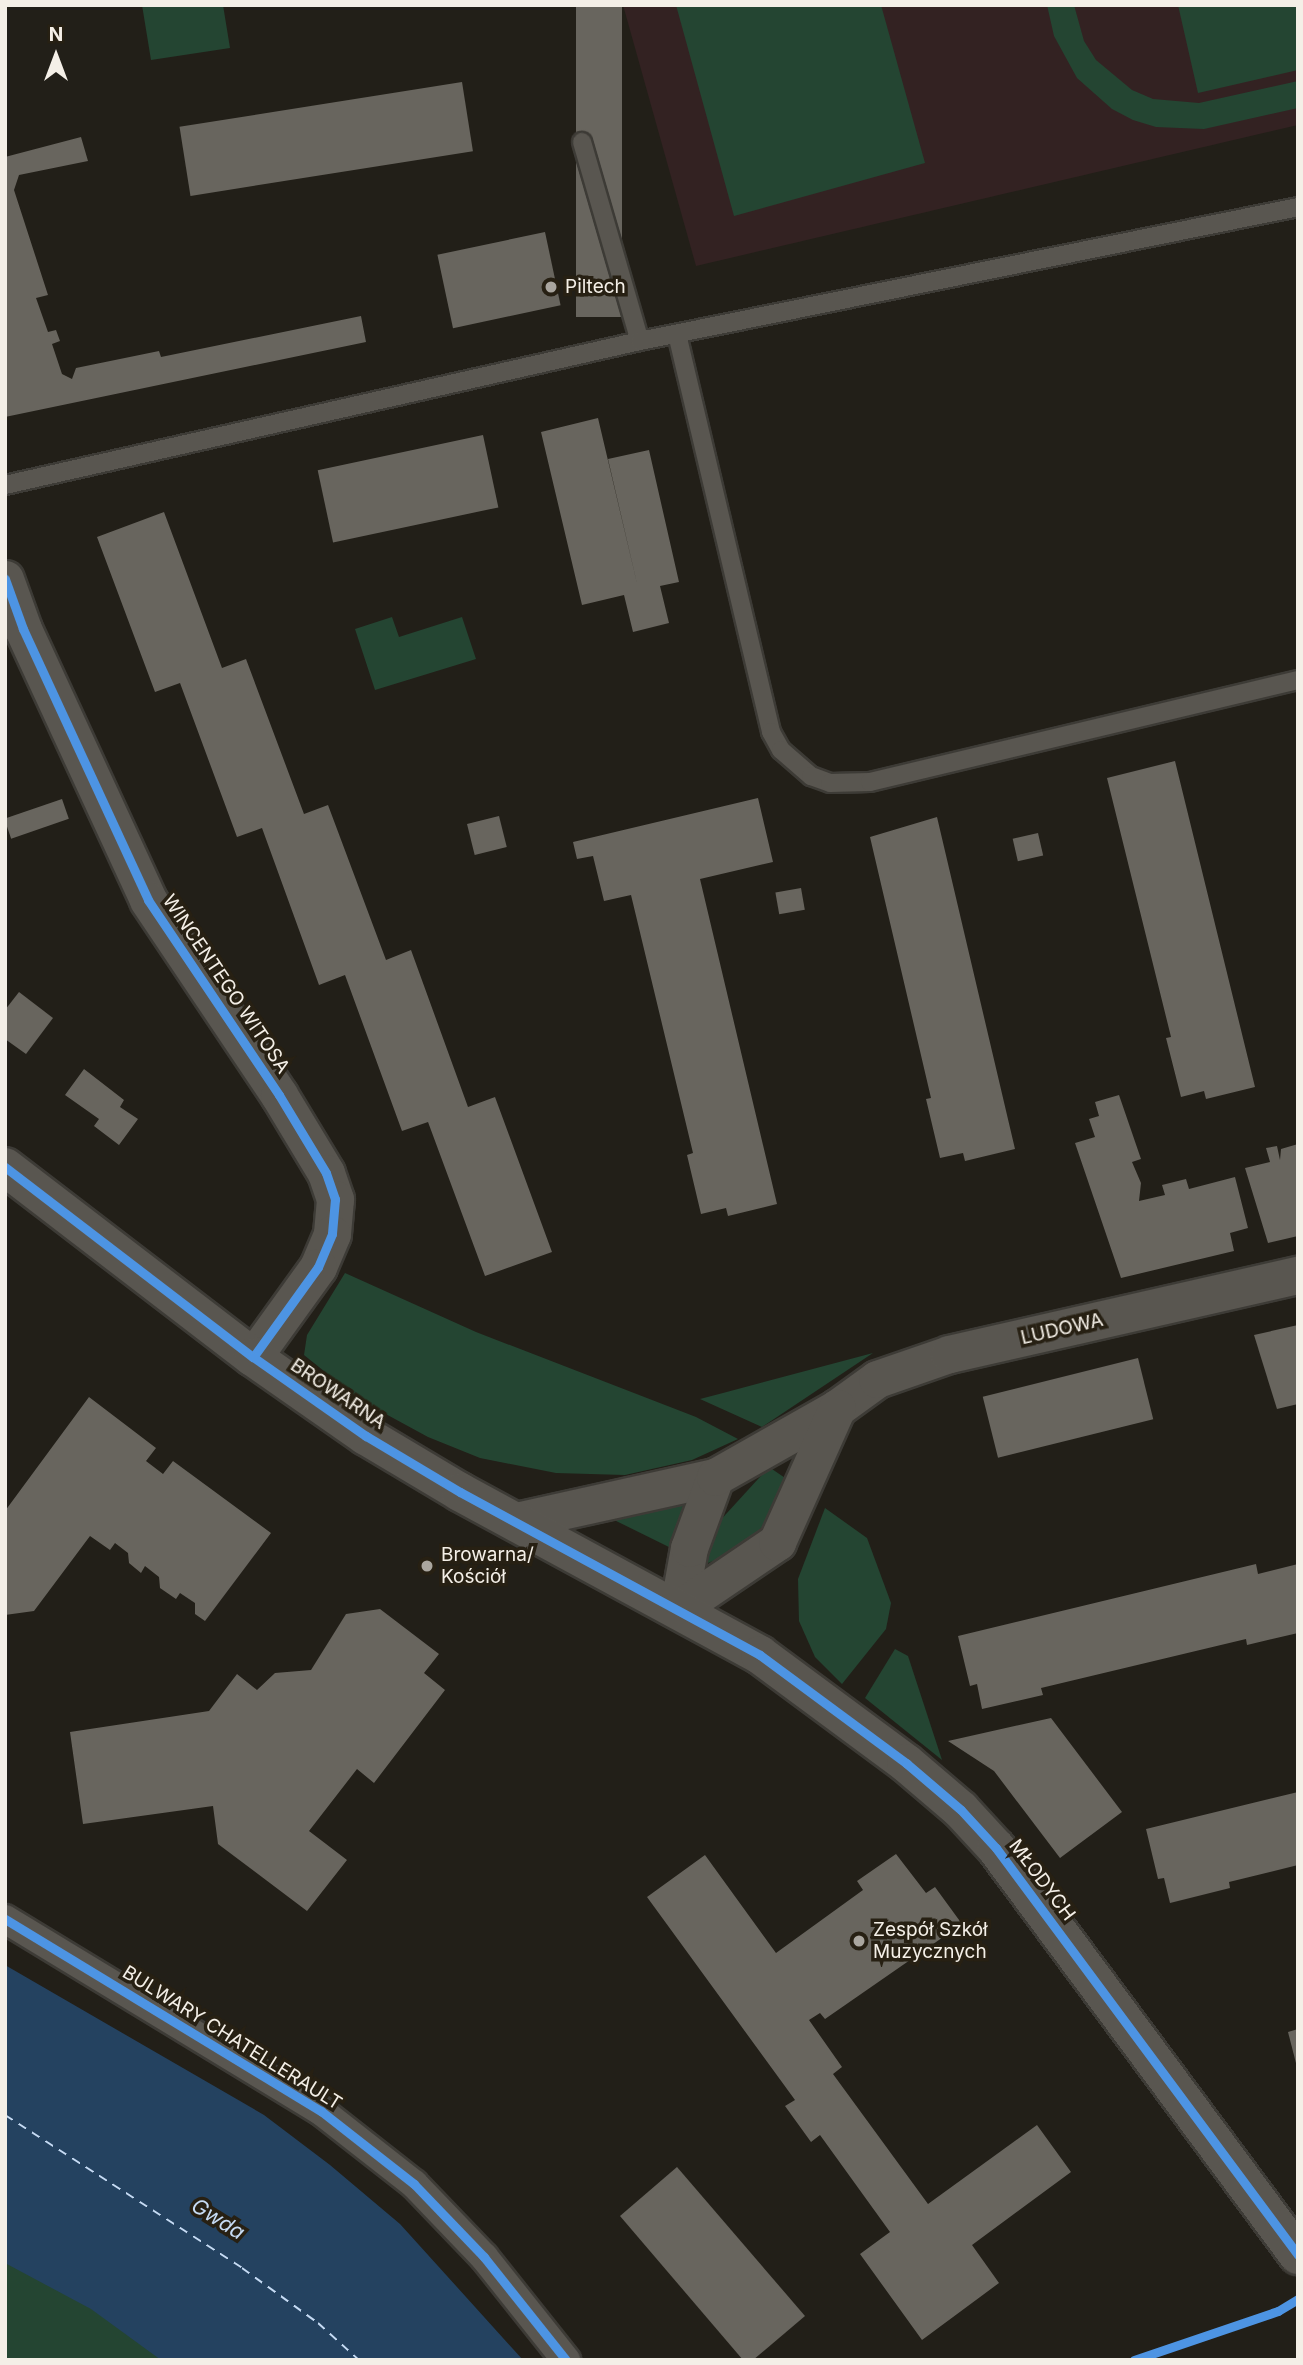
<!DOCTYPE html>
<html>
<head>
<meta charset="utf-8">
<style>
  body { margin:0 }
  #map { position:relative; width:1303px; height:2365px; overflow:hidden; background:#221f18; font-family:Inter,sans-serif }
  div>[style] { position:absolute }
  .education>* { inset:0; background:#322 }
  .green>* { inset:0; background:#244532 }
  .water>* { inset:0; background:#244260 }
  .ferry>* { height:2px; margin-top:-1px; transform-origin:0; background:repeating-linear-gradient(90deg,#c6dbf4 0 9px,transparent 0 16px) }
  .building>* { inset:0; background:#68655e; transform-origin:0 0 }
  .roads { filter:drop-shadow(2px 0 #3d3b36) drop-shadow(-2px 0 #3d3b36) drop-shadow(0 2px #3d3b36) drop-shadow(0 -2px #3d3b36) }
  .service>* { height:18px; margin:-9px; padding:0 9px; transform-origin:9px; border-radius:9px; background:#595650 }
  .pedestrian>* { height:28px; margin:-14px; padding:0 14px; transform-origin:14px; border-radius:14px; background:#595650 }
  .minor>* { height:37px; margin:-18.5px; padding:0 18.5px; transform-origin:18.5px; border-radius:18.5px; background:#595650 }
  .tertiary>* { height:38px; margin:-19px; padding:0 19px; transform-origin:19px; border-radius:19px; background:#595650 }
  .cycleway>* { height:9px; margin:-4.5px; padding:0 4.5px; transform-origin:4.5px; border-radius:4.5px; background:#4d94e3 }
  .dots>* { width:19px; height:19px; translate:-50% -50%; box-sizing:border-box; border:4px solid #272013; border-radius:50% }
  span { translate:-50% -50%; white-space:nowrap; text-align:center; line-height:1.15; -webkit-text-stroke:7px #272013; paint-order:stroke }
  .poi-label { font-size:19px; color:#f4efe7 }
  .left { translate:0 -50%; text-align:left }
  .street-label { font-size:19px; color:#f4efe7 }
  .water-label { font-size:21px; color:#c6dbf4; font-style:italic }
  .frame { position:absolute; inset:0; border:7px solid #f4efe7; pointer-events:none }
  .north { position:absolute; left:21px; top:21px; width:70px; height:70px; -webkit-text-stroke:5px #272013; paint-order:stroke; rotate:0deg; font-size:19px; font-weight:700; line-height:28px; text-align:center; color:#f4efe7 }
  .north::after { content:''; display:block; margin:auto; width:24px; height:32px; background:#f4efe7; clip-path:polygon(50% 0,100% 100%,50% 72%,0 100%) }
</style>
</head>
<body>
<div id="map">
  <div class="education">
    <div style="clip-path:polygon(623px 5px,1298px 5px,1298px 125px,696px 266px)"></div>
  </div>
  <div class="green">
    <div style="clip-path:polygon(142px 5px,223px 5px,230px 48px,151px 60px)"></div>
    <div style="clip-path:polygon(676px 5px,881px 5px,925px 163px,734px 216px)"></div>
    <div style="clip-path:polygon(1047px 5px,1074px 5px,1084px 41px,1096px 60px,1132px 90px,1153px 99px,1199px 103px,1298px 81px,1298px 108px,1204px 129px,1156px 127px,1133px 120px,1112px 109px,1077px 78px,1054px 36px)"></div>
    <div style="clip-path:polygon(1178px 5px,1298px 5px,1298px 70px,1198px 93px)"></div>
    <div style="clip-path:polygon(392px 617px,399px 637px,462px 617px,476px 659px,375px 690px,355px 629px)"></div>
    <div style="clip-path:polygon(345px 1273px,476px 1332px,696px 1417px,738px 1439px,692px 1460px,625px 1475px,556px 1473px,480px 1458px,428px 1437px,360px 1400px,304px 1355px,307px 1335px)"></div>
    <div style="clip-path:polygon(873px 1353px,762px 1427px,700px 1399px,723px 1393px)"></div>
    <div style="clip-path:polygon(769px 1467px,794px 1484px,778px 1510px,740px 1550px,708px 1563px,706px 1551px,716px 1525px)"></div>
    <div style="clip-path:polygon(690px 1501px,671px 1548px,604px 1515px)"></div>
    <div style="clip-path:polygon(825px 1508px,867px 1538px,891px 1603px,886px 1629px,842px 1684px,815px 1657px,799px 1621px,798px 1579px)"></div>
    <div style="clip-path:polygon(895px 1649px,908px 1656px,942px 1760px,865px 1698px)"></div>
    <div style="clip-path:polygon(5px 2254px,173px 2360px,5px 2360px)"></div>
  </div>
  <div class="water">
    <div style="clip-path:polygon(5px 1965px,264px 2115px,330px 2165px,400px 2224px,523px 2360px,161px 2360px,91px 2309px,5px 2263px)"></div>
  </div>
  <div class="ferry">
    <div style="left:5px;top:2115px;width:282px;rotate:32.8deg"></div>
    <div style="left:242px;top:2268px;width:94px;rotate:35.9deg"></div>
    <div style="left:318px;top:2323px;width:55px;rotate:42.1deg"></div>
  </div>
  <div class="building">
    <div style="left:576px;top:5px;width:46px;height:312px"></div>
    <div style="left:462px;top:82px;width:70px;height:286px;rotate:81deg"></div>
    <div style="clip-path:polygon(81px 137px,88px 161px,19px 175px,14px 190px,48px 295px,36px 298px,48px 332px,56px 330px,60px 341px,52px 344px,62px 374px,72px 379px,76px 368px,159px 351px,161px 357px,361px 316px,366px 342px,5px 417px,5px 157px)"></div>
    <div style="left:545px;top:232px;width:75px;height:110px;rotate:78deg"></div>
    <div style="clip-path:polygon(598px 418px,639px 592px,608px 459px,649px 450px,679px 582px,660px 586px,669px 623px,633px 632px,624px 595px,582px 605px,541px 432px)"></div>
    <div style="left:483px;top:435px;width:74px;height:169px;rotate:78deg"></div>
    <div style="clip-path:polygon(164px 512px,222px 668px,246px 659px,304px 814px,328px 805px,386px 960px,411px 950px,468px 1107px,495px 1097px,552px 1252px,485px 1276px,428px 1122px,402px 1131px,345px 975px,319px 985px,262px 828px,237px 837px,180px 683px,155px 692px,97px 537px)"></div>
    <div style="clip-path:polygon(1175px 761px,1255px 1087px,1206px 1099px,1204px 1091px,1181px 1097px,1166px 1038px,1171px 1037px,1107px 778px)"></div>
    <div style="clip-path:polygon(758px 798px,773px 862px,700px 879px,777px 1204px,728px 1216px,726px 1208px,701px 1214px,687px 1155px,693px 1153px,631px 895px,604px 901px,593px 856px,577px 859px,573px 842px)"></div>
    <div style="left:62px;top:799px;width:21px;height:61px;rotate:71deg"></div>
    <div style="left:499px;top:816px;width:32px;height:33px;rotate:76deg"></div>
    <div style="clip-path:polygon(937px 817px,1015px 1149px,965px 1161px,963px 1153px,940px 1158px,926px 1099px,931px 1098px,870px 837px)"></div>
    <div style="left:1038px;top:833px;width:23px;height:26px;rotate:77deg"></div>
    <div style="left:801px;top:888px;width:22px;height:26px;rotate:80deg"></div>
    <div style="clip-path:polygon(19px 992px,53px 1018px,26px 1054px,5px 1039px,5px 1010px)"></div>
    <div style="clip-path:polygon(84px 1069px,124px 1100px,120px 1107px,138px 1119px,119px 1145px,94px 1126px,99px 1119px,65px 1095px)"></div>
    <div style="clip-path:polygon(1119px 1095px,1141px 1159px,1132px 1162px,1141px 1183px,1139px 1201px,1165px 1195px,1162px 1185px,1186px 1179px,1189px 1189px,1235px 1177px,1248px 1228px,1230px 1233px,1234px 1251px,1121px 1278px,1075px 1143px,1095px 1137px,1089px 1119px,1099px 1116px,1095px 1102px)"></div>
    <div style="clip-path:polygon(1298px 1144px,1298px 1236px,1268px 1243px,1245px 1168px,1270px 1162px,1266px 1148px,1277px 1146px,1280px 1160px,1281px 1149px)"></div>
    <div style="clip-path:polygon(1298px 1325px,1298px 1404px,1277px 1409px,1254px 1335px)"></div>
    <div style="left:1138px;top:1358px;width:63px;height:160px;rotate:76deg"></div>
    <div style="clip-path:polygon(89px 1397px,156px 1448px,146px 1461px,163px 1474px,173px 1461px,271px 1533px,205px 1621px,195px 1614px,195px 1603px,180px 1593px,176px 1599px,160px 1588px,159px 1577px,145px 1566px,141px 1573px,129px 1563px,128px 1553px,115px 1543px,110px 1550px,90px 1536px,34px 1611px,5px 1615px,5px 1511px)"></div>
    <div style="clip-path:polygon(1256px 1564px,1258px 1574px,1298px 1564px,1298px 1633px,1247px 1645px,1246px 1639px,1041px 1688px,1043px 1695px,982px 1709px,977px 1684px,970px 1686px,958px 1636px)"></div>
    <div style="clip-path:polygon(380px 1609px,439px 1654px,424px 1673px,445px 1690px,374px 1783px,357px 1769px,309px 1831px,347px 1860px,307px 1911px,218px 1844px,213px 1806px,83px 1824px,70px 1732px,209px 1711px,237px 1674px,257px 1690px,275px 1673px,311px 1670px,346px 1614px)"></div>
    <div style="clip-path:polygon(1051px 1718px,1122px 1812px,1060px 1858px,994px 1771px,948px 1741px)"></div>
    <div style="clip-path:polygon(1298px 1792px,1298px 1865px,1229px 1882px,1230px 1888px,1170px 1903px,1164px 1878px,1158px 1879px,1146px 1829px)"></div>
    <div style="clip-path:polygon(896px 1854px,926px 1893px,935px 1887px,962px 1924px,825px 2019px,820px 2013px,809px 2020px,842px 2067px,833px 2074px,928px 2204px,1037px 2125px,1071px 2172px,972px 2245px,999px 2283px,922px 2340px,860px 2254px,890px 2232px,820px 2135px,811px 2142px,785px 2106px,795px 2100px,647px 1897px,705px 1855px,776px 1953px,863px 1890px,857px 1881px)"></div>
    <div style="clip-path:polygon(1298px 2029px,1298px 2067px,1297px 2067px,1288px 2032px)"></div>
    <div style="clip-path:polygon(677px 2167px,805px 2316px,753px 2360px,743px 2360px,620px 2216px)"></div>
  </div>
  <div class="roads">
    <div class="service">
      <div style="left:582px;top:142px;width:207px;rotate:73.8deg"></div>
      <div style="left:677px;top:334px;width:409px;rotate:76.7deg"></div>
      <div style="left:771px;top:732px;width:21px;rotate:61deg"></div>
      <div style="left:781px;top:750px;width:40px;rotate:41deg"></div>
      <div style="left:811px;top:776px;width:20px;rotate:20deg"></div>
      <div style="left:830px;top:783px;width:40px;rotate:-1.4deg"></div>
      <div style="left:870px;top:782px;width:440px;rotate:-13.4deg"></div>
      <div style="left:5px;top:485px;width:651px;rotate:-12.78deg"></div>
      <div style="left:640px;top:341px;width:672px;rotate:-11.51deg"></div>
    </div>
    <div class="pedestrian">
      <div style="left:5px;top:1919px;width:370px;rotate:31.3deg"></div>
      <div style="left:321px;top:2111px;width:118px;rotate:38.1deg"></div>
      <div style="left:414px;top:2184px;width:101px;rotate:46.2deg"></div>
      <div style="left:484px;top:2257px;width:132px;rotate:51.5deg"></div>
    </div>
    <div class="minor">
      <div style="left:5px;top:579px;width:53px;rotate:70.2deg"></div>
      <div style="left:23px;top:629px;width:298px;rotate:65.2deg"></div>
      <div style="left:148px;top:900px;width:235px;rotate:56.1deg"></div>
      <div style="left:279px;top:1095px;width:91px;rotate:58.9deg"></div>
      <div style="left:326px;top:1173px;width:28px;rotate:71deg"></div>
      <div style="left:335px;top:1199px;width:35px;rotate:95deg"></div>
      <div style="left:332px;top:1234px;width:36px;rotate:113deg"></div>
      <div style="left:318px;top:1267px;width:111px;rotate:125.8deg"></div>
      <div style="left:516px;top:1521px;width:204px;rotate:-12.5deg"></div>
      <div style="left:678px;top:1609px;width:62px;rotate:-79.8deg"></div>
      <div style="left:689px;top:1548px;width:76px;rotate:-69.9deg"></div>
      <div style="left:715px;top:1477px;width:140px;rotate:-29.5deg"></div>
      <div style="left:837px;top:1408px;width:49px;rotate:-35.9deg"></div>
      <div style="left:877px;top:1379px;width:76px;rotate:-19.1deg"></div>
      <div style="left:949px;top:1354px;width:358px;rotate:-12.8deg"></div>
      <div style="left:678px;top:1609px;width:120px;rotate:-34.1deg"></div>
      <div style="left:777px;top:1542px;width:147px;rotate:-65.9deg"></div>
    </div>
    <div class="tertiary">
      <div style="left:5px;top:1167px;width:312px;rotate:37.5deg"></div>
      <div style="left:253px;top:1357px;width:138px;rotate:35deg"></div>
      <div style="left:366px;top:1436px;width:109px;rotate:30.8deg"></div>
      <div style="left:460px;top:1492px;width:341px;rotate:28.5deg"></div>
      <div style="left:760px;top:1655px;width:182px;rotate:36.5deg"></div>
      <div style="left:906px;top:1763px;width:72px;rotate:40.5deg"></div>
      <div style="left:961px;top:1810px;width:52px;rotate:47.4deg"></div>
      <div style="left:996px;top:1848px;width:507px;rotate:53.42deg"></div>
    </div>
  </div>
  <div class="cycleway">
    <div style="left:5px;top:579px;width:53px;rotate:70.2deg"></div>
    <div style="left:23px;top:629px;width:298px;rotate:65.2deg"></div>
    <div style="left:148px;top:900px;width:235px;rotate:56.1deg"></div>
    <div style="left:279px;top:1095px;width:91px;rotate:58.9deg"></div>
    <div style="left:326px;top:1173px;width:28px;rotate:71deg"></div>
    <div style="left:335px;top:1199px;width:35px;rotate:95deg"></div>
    <div style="left:332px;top:1234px;width:36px;rotate:113deg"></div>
    <div style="left:318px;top:1267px;width:111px;rotate:125.8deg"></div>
    <div style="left:5px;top:1167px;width:312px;rotate:37.5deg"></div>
    <div style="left:253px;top:1357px;width:138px;rotate:35deg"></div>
    <div style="left:366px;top:1436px;width:109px;rotate:30.8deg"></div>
    <div style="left:460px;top:1492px;width:341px;rotate:28.5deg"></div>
    <div style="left:760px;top:1655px;width:182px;rotate:36.5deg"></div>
    <div style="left:906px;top:1763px;width:72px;rotate:40.5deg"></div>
    <div style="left:961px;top:1810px;width:52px;rotate:47.4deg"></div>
    <div style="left:996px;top:1848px;width:507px;rotate:53.42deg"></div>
    <div style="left:5px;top:1919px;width:370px;rotate:31.3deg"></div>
    <div style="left:321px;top:2111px;width:118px;rotate:38.1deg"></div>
    <div style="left:414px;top:2184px;width:101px;rotate:46.2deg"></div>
    <div style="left:484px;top:2257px;width:132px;rotate:51.5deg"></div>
    <div style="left:1134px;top:2360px;width:152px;rotate:-18.8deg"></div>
    <div style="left:1278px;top:2311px;width:23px;rotate:-31deg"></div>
  </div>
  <div class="dots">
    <div style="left:551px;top:287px;background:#aaa69f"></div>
    <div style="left:427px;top:1566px;background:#aaa69f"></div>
    <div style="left:859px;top:1941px;background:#aaa69f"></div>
  </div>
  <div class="poi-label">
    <span class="left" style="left:565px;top:287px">Piltech</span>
    <span class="left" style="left:441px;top:1566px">Browarna/<br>Kościół</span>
    <span class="left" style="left:873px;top:1941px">Zespół Szkół<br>Muzycznych</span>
  </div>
  <div class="street-label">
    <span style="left:226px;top:984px;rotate:56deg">WINCENTEGO WITOSA</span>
    <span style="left:1062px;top:1329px;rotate:-13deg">LUDOWA</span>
    <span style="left:338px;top:1394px;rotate:34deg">BROWARNA</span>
    <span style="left:1042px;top:1880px;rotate:53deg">MŁODYCH</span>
    <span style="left:232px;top:2038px;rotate:32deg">BULWARY CHATELLERAULT</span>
  </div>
  <div class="water-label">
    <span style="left:218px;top:2219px;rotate:32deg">Gwda</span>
  </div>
  <div class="frame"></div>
  <div class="north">N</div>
</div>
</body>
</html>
